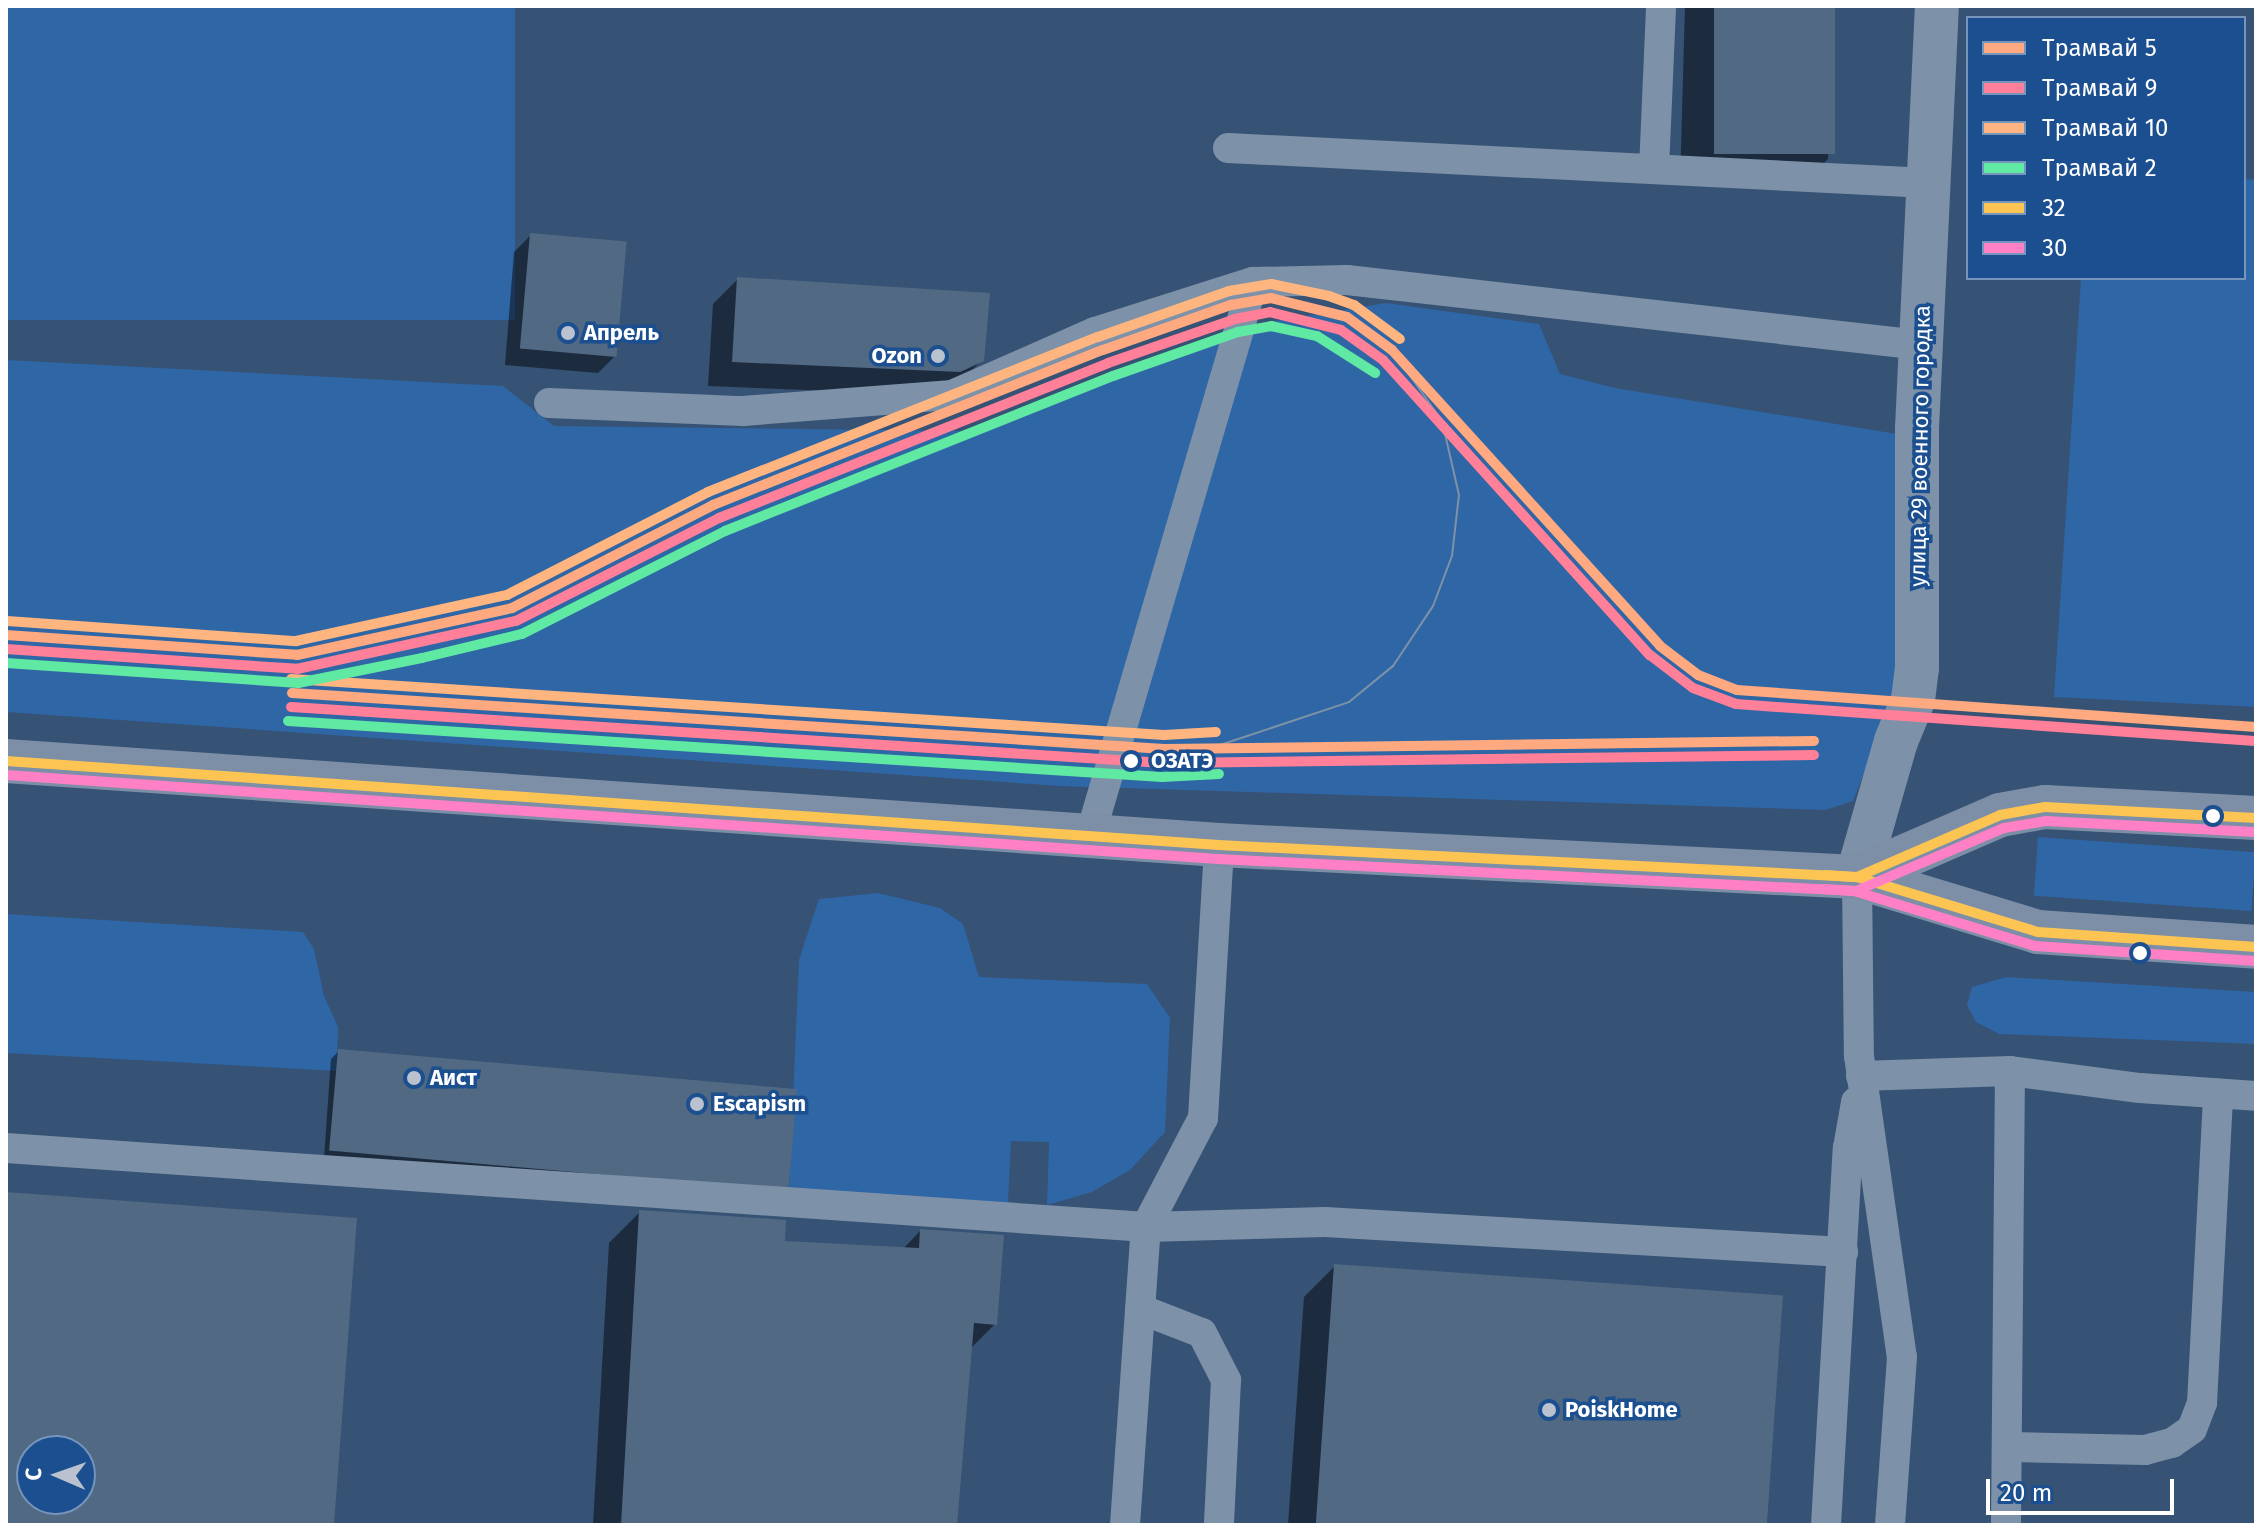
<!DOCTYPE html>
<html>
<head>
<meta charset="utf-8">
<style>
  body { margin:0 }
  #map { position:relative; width:2262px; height:1531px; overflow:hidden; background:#365274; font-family:"Fira Sans",sans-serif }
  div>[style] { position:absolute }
  .green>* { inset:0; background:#2f66a5; transform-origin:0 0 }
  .shadow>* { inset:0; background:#0007 }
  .building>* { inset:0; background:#526984; transform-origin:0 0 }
  .lane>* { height:30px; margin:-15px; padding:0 15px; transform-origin:15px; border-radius:15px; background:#7d92a8 }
  .street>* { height:44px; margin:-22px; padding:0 22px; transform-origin:22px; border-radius:22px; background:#7d92a8 }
  .primary>* { height:44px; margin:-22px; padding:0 22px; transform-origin:22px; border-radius:22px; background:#7d8ea7 }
  .tram>* { height:2px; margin:-1px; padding:0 1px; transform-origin:1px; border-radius:1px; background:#7e92a7 }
  .bus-1>* { height:10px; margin:-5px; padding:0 5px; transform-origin:5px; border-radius:5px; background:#fcc553 }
  .bus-2>* { height:10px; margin:-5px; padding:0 5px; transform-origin:5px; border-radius:5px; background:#ff80c5 }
  .tram-1>* { height:10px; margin:-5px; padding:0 5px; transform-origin:5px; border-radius:5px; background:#ffa980 }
  .tram-2>* { height:10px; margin:-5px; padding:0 5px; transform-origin:5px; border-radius:5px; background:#ff8098 }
  .tram-3>* { height:10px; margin:-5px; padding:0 5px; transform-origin:5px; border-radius:5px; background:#ffb580 }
  .tram-4>* { height:10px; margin:-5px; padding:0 5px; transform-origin:5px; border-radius:5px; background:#60e9a3 }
  .dots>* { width:22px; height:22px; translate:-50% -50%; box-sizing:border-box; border:4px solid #1b4f8f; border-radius:50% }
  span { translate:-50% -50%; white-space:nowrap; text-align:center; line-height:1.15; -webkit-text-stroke:7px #1b4f8f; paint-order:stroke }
  .poi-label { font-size:22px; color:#fff; font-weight:700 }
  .left { translate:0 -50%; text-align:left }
  .right { translate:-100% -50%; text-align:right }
  .street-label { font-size:22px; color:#fff }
  .stop-label { font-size:22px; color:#fff; font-weight:700 }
  .frame { position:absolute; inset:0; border:8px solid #fff; pointer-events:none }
  .legend { position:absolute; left:1966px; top:16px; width:280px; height:264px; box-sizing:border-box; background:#1b4f8f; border:2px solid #7695bc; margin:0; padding:10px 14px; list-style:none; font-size:24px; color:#fff }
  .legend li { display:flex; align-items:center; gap:16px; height:40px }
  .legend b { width:40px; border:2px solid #7695bc }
  .north { position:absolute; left:16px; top:1435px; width:80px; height:80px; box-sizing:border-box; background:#1b4f8f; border:2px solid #7695bc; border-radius:50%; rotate:272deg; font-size:22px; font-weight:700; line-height:32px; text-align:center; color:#fff }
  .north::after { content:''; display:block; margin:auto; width:28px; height:36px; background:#b9c2ce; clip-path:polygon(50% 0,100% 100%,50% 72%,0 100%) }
  .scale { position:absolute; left:1986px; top:1479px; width:188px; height:36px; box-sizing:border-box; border:4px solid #fff; border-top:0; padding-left:10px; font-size:24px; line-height:28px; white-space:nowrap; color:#fff; -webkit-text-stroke:6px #1b4f8f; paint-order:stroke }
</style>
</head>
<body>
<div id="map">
  <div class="green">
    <div style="left:6px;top:6px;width:509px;height:314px"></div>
    <div style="clip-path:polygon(2244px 179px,2256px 180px,2256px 707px,2054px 697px,2081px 278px,2244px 278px)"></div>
    <div style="clip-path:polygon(1386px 303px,1539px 324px,1560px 374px,1615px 388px,1897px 434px,1902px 646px,1891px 707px,1853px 801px,1825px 810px,1059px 786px,6px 712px,6px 360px,503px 386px,554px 426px,974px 431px,1232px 328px)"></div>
    <div style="left:2038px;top:837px;width:218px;height:59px;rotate:4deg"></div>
    <div style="clip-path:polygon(878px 893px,940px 908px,963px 924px,979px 977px,1147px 984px,1170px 1018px,1165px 1132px,1130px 1170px,1092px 1192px,1047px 1205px,1049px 1142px,1011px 1141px,1008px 1203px,789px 1190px,799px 960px,819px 899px)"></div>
    <div style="clip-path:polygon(6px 914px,303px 932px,314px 949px,324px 996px,338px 1027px,337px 1071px,6px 1053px)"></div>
    <div style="clip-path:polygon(2006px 977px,2256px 992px,2256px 1044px,1999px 1034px,1976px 1022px,1967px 1005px,1972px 987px)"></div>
  </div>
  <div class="shadow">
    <div style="clip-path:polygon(1685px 6px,1833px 6px,1828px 159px,1797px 190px,1680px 184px)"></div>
    <div style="clip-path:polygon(531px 235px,615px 356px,598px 373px,505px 365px,514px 252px)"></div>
    <div style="clip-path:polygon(738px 279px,982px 360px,957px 385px,934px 395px,708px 386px,713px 304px)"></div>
    <div style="clip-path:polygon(339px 1051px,787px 1183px,779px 1192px,324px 1158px,331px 1059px)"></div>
    <div style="clip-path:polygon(640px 1212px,783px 1243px,903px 1249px,920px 1231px,995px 1324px,970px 1349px,955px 1525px,593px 1525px,609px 1243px)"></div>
    <div style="clip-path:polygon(1335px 1266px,1765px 1525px,1288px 1525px,1304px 1297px)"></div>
  </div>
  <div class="building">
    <div style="left:1714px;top:6px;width:121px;height:148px"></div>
    <div style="left:530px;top:233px;width:97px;height:116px;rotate:5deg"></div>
    <div style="clip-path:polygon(737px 277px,990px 293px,984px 361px,960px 372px,732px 362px)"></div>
    <div style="left:338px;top:1049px;width:461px;height:102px;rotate:5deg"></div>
    <div style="clip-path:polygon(evenodd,6px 1192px,357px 1218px,334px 1525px,6px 1525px,6px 1192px,32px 1451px,80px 1451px,80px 1499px,32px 1499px,32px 1451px)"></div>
    <div style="clip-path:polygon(639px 1210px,786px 1220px,785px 1241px,919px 1248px,920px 1229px,1004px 1235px,997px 1325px,974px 1323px,957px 1525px,621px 1525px)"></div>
    <div style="left:1334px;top:1264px;width:450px;height:262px;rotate:4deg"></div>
  </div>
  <div class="lane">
    <div style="left:1228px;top:148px;width:701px;rotate:2.86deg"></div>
    <div style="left:1654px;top:169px;width:163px;rotate:-87.5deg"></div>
    <div style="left:549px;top:403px;width:194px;rotate:2.4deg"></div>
    <div style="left:743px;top:411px;width:210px;rotate:-4.4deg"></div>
    <div style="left:952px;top:395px;width:156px;rotate:-23.8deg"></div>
    <div style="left:1095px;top:332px;width:166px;rotate:-17.6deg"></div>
    <div style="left:1253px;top:282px;width:94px;rotate:-1.2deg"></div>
    <div style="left:1347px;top:280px;width:578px;rotate:6.46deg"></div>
    <div style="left:1090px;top:836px;width:577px;rotate:-73.6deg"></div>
    <div style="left:1857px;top:877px;width:179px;rotate:89.4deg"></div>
    <div style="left:1859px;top:1056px;width:304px;rotate:81.9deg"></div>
    <div style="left:1902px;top:1357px;width:168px;rotate:94.1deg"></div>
    <div style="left:1861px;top:1076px;width:149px;rotate:-1.9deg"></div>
    <div style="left:2010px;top:1071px;width:131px;rotate:7.5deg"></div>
    <div style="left:2140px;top:1088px;width:116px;rotate:3.9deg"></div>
    <div style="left:6px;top:1148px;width:1143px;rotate:3.96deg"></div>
    <div style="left:1146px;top:1227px;width:179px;rotate:-1.6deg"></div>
    <div style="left:1325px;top:1222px;width:519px;rotate:3.31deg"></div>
    <div style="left:1140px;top:1309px;width:66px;rotate:21.2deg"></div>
    <div style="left:1202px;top:1333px;width:53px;rotate:62.9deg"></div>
    <div style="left:1226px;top:1380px;width:145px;rotate:92.8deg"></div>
    <div style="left:2011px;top:1447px;width:134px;rotate:1.3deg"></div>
    <div style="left:2145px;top:1450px;width:28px;rotate:-15deg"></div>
    <div style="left:2172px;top:1443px;width:24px;rotate:-35deg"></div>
    <div style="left:2192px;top:1429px;width:28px;rotate:-69deg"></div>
    <div style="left:2202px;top:1403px;width:310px;rotate:-87deg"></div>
    <div style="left:1125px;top:1525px;width:299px;rotate:-86deg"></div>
    <div style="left:1146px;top:1227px;width:123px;rotate:-62.4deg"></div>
    <div style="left:1203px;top:1118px;width:273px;rotate:-86.6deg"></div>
    <div style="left:1826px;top:1525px;width:378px;rotate:-86.7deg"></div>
    <div style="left:1848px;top:1148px;width:47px;rotate:-80.1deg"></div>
    <div style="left:2006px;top:1525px;width:454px;rotate:-89.5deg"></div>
  </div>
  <div class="street">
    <div style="left:1857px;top:877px;width:141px;rotate:-74deg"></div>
    <div style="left:1896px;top:741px;width:44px;rotate:-67.5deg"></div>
    <div style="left:1913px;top:700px;width:32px;rotate:-83deg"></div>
    <div style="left:1917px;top:668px;width:240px;rotate:-90deg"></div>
    <div style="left:1917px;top:428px;width:422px;rotate:-87.3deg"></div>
  </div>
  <div class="primary">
    <div style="left:6px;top:761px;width:1216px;rotate:3.96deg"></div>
    <div style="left:1219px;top:845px;width:639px;rotate:2.87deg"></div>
    <div style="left:1857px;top:877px;width:189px;rotate:16.9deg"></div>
    <div style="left:2038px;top:932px;width:219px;rotate:3.9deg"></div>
    <div style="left:1857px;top:877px;width:156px;rotate:-23.4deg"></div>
    <div style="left:2000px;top:815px;width:46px;rotate:-10.1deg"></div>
    <div style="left:2045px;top:807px;width:211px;rotate:3deg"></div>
  </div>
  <div class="tram">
    <div style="left:1217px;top:746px;width:139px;rotate:-18.4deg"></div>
    <div style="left:1349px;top:702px;width:57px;rotate:-39.3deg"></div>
    <div style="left:1393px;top:666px;width:72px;rotate:-56.3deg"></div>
    <div style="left:1433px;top:606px;width:53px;rotate:-69.2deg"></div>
    <div style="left:1452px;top:556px;width:61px;rotate:-83.5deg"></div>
    <div style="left:1459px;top:495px;width:76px;rotate:-102.9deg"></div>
    <div style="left:1442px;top:421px;width:87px;rotate:-125.2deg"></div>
  </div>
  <div class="bus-1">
    <div style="left:6px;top:761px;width:1216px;rotate:3.96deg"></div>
    <div style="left:1219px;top:845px;width:639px;rotate:2.87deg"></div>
    <div style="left:1857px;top:877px;width:156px;rotate:-23.4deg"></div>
    <div style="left:2000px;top:815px;width:46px;rotate:-10.1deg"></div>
    <div style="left:2045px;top:807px;width:211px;rotate:3deg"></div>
    <div style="left:1826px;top:875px;width:31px;rotate:4deg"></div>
    <div style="left:1857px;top:877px;width:189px;rotate:16.9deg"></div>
    <div style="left:2038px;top:932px;width:219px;rotate:3.9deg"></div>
  </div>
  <div class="bus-2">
    <div style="left:6px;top:775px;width:1215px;rotate:3.96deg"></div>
    <div style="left:1218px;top:859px;width:639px;rotate:2.87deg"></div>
    <div style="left:1856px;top:891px;width:161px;rotate:-23.1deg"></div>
    <div style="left:2004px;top:828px;width:43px;rotate:-9.5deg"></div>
    <div style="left:2046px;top:821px;width:209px;rotate:3deg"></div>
    <div style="left:1825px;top:889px;width:29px;rotate:4deg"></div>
    <div style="left:1854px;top:891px;width:189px;rotate:16.9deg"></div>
    <div style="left:2035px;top:946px;width:221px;rotate:3.9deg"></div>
  </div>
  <div class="tram-1">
    <div style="left:6px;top:635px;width:292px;rotate:3.9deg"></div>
    <div style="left:297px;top:655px;width:220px;rotate:-12.3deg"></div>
    <div style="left:512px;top:608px;width:226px;rotate:-27.1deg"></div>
    <div style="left:713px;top:505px;width:420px;rotate:-21.7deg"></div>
    <div style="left:1103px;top:350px;width:136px;rotate:-19.4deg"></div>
    <div style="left:1231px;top:305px;width:41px;rotate:-9.9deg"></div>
    <div style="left:1271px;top:298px;width:78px;rotate:14deg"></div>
    <div style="left:1347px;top:317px;width:56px;rotate:36.3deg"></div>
    <div style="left:1392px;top:350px;width:399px;rotate:47.8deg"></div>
    <div style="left:1660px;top:646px;width:48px;rotate:37.3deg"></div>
    <div style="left:1698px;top:675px;width:42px;rotate:21deg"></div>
    <div style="left:1737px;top:690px;width:520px;rotate:4.08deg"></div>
    <div style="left:292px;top:693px;width:874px;rotate:3.67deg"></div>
    <div style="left:1164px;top:749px;width:650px;rotate:-0.71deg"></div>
  </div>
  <div class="tram-2">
    <div style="left:6px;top:649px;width:292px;rotate:3.9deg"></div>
    <div style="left:297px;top:669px;width:224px;rotate:-12.4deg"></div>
    <div style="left:516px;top:621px;width:228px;rotate:-26.9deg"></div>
    <div style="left:719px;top:518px;width:419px;rotate:-21.7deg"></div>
    <div style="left:1108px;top:363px;width:134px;rotate:-19.1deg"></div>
    <div style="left:1235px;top:319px;width:36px;rotate:-11deg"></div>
    <div style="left:1270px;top:312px;width:73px;rotate:14.2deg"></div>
    <div style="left:1341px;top:330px;width:52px;rotate:35.5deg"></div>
    <div style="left:1383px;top:360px;width:398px;rotate:47.9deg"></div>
    <div style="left:1650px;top:655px;width:54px;rotate:37.5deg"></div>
    <div style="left:1693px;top:688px;width:46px;rotate:20.4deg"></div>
    <div style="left:1736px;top:704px;width:520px;rotate:4.08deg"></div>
    <div style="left:291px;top:707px;width:874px;rotate:3.67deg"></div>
    <div style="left:1163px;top:763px;width:651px;rotate:-0.7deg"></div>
  </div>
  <div class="tram-3">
    <div style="left:7px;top:621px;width:290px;rotate:4deg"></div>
    <div style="left:296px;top:641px;width:216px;rotate:-12.3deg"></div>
    <div style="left:507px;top:595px;width:226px;rotate:-27.1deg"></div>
    <div style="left:708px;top:492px;width:420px;rotate:-21.7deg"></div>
    <div style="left:1098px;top:337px;width:139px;rotate:-19.3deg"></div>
    <div style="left:1229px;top:291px;width:43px;rotate:-9.5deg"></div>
    <div style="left:1271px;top:284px;width:59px;rotate:11.7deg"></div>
    <div style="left:1329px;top:296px;width:27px;rotate:20deg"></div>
    <div style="left:1354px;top:305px;width:57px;rotate:36.5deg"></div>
    <div style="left:291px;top:679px;width:875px;rotate:3.67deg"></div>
    <div style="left:1164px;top:735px;width:52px;rotate:-3.3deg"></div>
  </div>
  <div class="tram-4">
    <div style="left:6px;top:663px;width:293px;rotate:3.9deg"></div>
    <div style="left:298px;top:683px;width:126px;rotate:-11.4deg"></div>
    <div style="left:422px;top:658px;width:103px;rotate:-13.5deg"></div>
    <div style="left:522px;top:634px;width:228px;rotate:-26.9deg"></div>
    <div style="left:725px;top:531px;width:418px;rotate:-21.8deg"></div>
    <div style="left:1113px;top:376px;width:133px;rotate:-19.4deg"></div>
    <div style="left:1238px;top:332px;width:34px;rotate:-10deg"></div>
    <div style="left:1271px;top:326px;width:47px;rotate:12.3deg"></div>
    <div style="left:1317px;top:336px;width:69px;rotate:32.5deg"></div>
    <div style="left:288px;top:721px;width:876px;rotate:3.67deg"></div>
    <div style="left:1162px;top:777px;width:57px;rotate:-3deg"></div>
  </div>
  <div class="dots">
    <div style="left:568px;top:333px;background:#b9c2ce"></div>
    <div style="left:938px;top:356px;background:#b9c2ce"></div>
    <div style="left:1131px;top:761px;background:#fff"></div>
    <div style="left:2213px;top:816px;background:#fff"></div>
    <div style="left:2140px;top:953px;background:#fff"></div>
    <div style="left:414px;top:1078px;background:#b9c2ce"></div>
    <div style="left:697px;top:1104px;background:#b9c2ce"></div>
    <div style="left:1549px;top:1410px;background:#b9c2ce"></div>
  </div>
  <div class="poi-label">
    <span class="left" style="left:584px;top:333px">Апрель</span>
    <span class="right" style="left:922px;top:356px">Ozon</span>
    <span class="left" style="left:430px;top:1078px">Аист</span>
    <span class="left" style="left:713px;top:1104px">Escapism</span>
    <span class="left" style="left:1565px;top:1410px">PoiskHome</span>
  </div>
  <div class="street-label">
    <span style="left:1920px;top:446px;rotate:-89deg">улица 29 военного городка</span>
  </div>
  <div class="stop-label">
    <span class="left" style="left:1151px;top:761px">ОЗАТЭ</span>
  </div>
  <div class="frame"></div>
  <ul class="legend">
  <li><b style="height:10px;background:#ffa980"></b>Трамвай 5</li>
  <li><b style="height:10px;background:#ff8098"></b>Трамвай 9</li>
  <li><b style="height:10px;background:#ffb580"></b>Трамвай 10</li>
  <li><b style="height:10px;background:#60e9a3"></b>Трамвай 2</li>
  <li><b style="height:10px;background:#fcc553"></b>32</li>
  <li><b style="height:10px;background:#ff80c5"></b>30</li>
  </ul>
  <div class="north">С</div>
  <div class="scale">20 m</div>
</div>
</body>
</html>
